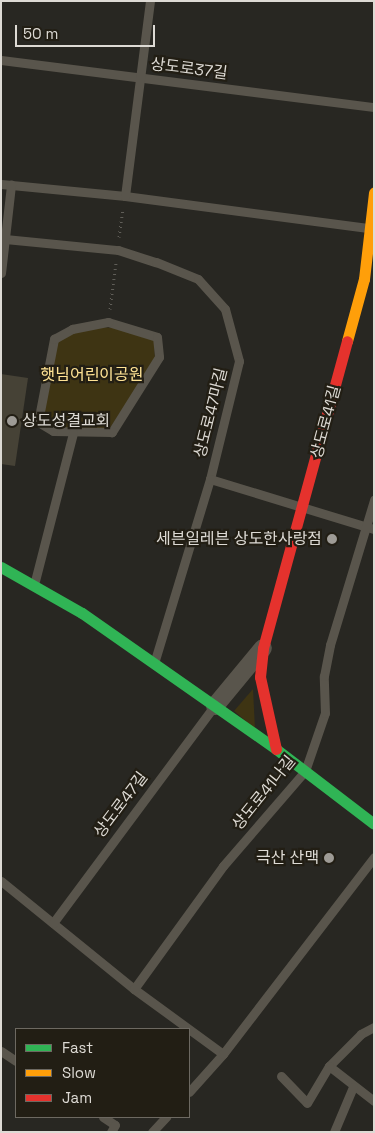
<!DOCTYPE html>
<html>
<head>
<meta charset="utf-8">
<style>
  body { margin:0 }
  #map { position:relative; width:375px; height:1133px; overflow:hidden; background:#282722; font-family:"Space Grotesk","Noto Sans KR",sans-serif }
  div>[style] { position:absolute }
  .green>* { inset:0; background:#3e3413 }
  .building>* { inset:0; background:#464236 }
  .path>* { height:3px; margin-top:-1.5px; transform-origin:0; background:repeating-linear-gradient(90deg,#605e58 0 1px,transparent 0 5px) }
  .lane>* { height:9px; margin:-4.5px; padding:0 4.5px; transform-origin:4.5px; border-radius:4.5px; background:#59554c }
  .street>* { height:18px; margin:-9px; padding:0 9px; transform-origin:9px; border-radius:9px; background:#59554c }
  .fast>* { height:11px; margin:-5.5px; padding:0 5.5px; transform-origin:5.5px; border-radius:5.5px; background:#30b455 }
  .slow>* { height:11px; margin:-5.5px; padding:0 5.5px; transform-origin:5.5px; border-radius:5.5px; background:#ff9f0a }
  .jam>* { height:11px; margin:-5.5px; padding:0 5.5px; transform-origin:5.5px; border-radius:5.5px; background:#e5322d }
  .dots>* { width:14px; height:14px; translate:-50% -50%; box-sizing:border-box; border:2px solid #221e14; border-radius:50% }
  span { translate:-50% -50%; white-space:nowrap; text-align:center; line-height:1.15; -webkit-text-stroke:4.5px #221e14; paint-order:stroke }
  .street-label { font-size:16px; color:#dddad4 }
  .park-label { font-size:16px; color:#fee294 }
  .poi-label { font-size:16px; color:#dddad4 }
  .left { translate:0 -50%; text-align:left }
  .right { translate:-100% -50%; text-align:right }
  .frame { position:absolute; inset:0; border:2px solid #dddad4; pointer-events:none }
  .legend { position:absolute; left:15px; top:1028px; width:175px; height:90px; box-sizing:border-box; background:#221e14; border:1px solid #6d6961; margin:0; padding:6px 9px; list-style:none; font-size:15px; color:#dddad4 }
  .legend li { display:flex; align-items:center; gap:10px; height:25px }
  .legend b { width:25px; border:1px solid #6d6961 }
  .scale { position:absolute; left:15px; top:25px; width:140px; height:22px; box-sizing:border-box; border:2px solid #dddad4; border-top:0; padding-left:6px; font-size:15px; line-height:18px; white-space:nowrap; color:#dddad4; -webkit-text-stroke:4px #221e14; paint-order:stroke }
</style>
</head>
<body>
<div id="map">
  <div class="green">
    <div style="clip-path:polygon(100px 327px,128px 329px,154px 338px,155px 361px,110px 428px,74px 431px,38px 422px,53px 343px,68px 334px)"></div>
    <div style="clip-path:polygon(253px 689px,255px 729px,234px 711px)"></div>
  </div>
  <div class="building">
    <div style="clip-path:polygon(1px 374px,28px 378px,15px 466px,1px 464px)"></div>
  </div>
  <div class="path">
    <div style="left:119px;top:237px;width:28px;rotate:-82deg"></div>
    <div style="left:110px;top:309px;width:46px;rotate:-82.6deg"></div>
  </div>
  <div class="lane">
    <div style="left:1px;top:60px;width:376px;rotate:7.2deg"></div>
    <div style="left:1px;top:184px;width:125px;rotate:5.5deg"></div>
    <div style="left:125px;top:196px;width:245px;rotate:7.5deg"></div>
    <div style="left:125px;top:196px;width:197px;rotate:-82.7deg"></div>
    <div style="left:5px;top:239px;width:114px;rotate:5.6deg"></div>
    <div style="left:118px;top:250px;width:40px;rotate:18deg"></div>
    <div style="left:156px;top:262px;width:45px;rotate:22deg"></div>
    <div style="left:198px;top:279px;width:40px;rotate:48deg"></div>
    <div style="left:225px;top:309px;width:54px;rotate:74.9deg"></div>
    <div style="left:239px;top:361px;width:122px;rotate:103.8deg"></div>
    <div style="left:210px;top:479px;width:192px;rotate:106.9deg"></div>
    <div style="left:1px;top:273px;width:89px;rotate:-83.5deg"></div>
    <div style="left:108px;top:322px;width:51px;rotate:17deg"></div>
    <div style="left:157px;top:337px;width:20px;rotate:84deg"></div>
    <div style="left:159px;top:357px;width:89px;rotate:122.1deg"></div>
    <div style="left:112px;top:432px;width:59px;rotate:-179deg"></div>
    <div style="left:53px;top:431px;width:17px;rotate:-149deg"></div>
    <div style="left:38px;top:422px;width:85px;rotate:-79.1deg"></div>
    <div style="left:54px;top:339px;width:21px;rotate:-29deg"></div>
    <div style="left:72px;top:329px;width:37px;rotate:-11deg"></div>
    <div style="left:210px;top:479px;width:171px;rotate:17deg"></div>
    <div style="left:35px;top:581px;width:153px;rotate:-75.6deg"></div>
    <div style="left:1px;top:881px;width:171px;rotate:39.1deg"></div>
    <div style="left:134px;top:989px;width:110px;rotate:36.1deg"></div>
    <div style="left:53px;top:923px;width:270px;rotate:-53.4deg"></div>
    <div style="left:134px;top:989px;width:152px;rotate:-54.1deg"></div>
    <div style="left:223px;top:866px;width:125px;rotate:-49.2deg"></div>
    <div style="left:305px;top:771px;width:61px;rotate:-71deg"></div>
    <div style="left:325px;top:713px;width:37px;rotate:-92deg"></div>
    <div style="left:324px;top:676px;width:32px;rotate:-79deg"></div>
    <div style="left:330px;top:645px;width:152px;rotate:-73.1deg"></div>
    <div style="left:374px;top:1027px;width:15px;rotate:152deg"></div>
    <div style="left:361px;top:1034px;width:45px;rotate:135deg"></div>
    <div style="left:329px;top:1066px;width:57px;rotate:37.9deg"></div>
    <div style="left:1px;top:1051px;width:18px;rotate:34deg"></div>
    <div style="left:281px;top:1076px;width:37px;rotate:46deg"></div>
    <div style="left:307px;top:1103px;width:43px;rotate:-59.3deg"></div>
    <div style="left:189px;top:1092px;width:51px;rotate:-48.2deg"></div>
    <div style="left:223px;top:1054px;width:248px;rotate:-52.5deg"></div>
    <div style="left:103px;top:1117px;width:14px;rotate:34deg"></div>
    <div style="left:115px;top:1125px;width:8px;rotate:120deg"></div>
    <div style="left:152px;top:1132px;width:21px;rotate:-47deg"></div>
    <div style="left:334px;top:1132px;width:49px;rotate:-67.1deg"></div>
  </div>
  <div class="street">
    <div style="left:215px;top:706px;width:75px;rotate:-50.4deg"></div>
  </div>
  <div class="fast">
    <div style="left:1px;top:567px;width:93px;rotate:29.6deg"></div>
    <div style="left:82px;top:613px;width:237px;rotate:35deg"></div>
    <div style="left:276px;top:749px;width:123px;rotate:37.4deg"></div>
  </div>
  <div class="slow">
    <div style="left:347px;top:341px;width:64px;rotate:-74.7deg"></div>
    <div style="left:364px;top:279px;width:87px;rotate:-83.4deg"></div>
  </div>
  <div class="jam">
    <div style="left:276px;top:749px;width:74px;rotate:-102.5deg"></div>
    <div style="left:260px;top:677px;width:29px;rotate:-84deg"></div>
    <div style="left:263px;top:648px;width:318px;rotate:-74.7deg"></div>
  </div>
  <div class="dots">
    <div style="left:12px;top:421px;background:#9e9b96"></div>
    <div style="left:332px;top:539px;background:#9e9b96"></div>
    <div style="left:329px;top:858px;background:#9e9b96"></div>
  </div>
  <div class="street-label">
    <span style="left:189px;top:69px;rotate:7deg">상도로37길</span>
    <span style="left:211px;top:413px;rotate:-76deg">상도로47마길</span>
    <span style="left:326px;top:422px;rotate:-75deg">상도로41길</span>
    <span style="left:264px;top:793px;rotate:-51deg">상도로41나길</span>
    <span style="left:121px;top:805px;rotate:-53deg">상도로47길</span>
  </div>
  <div class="park-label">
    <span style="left:92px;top:375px">햇님어린이공원</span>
  </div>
  <div class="poi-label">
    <span class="left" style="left:22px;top:421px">상도성결교회</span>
    <span class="right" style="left:322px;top:539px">세븐일레븐 상도한사랑점</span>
    <span class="right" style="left:319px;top:858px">극산 산맥</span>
  </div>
  <div class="frame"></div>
  <ul class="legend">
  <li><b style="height:6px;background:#30b455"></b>Fast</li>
  <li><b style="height:6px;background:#ff9f0a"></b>Slow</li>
  <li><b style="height:6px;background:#e5322d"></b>Jam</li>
  </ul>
  <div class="scale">50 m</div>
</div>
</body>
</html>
